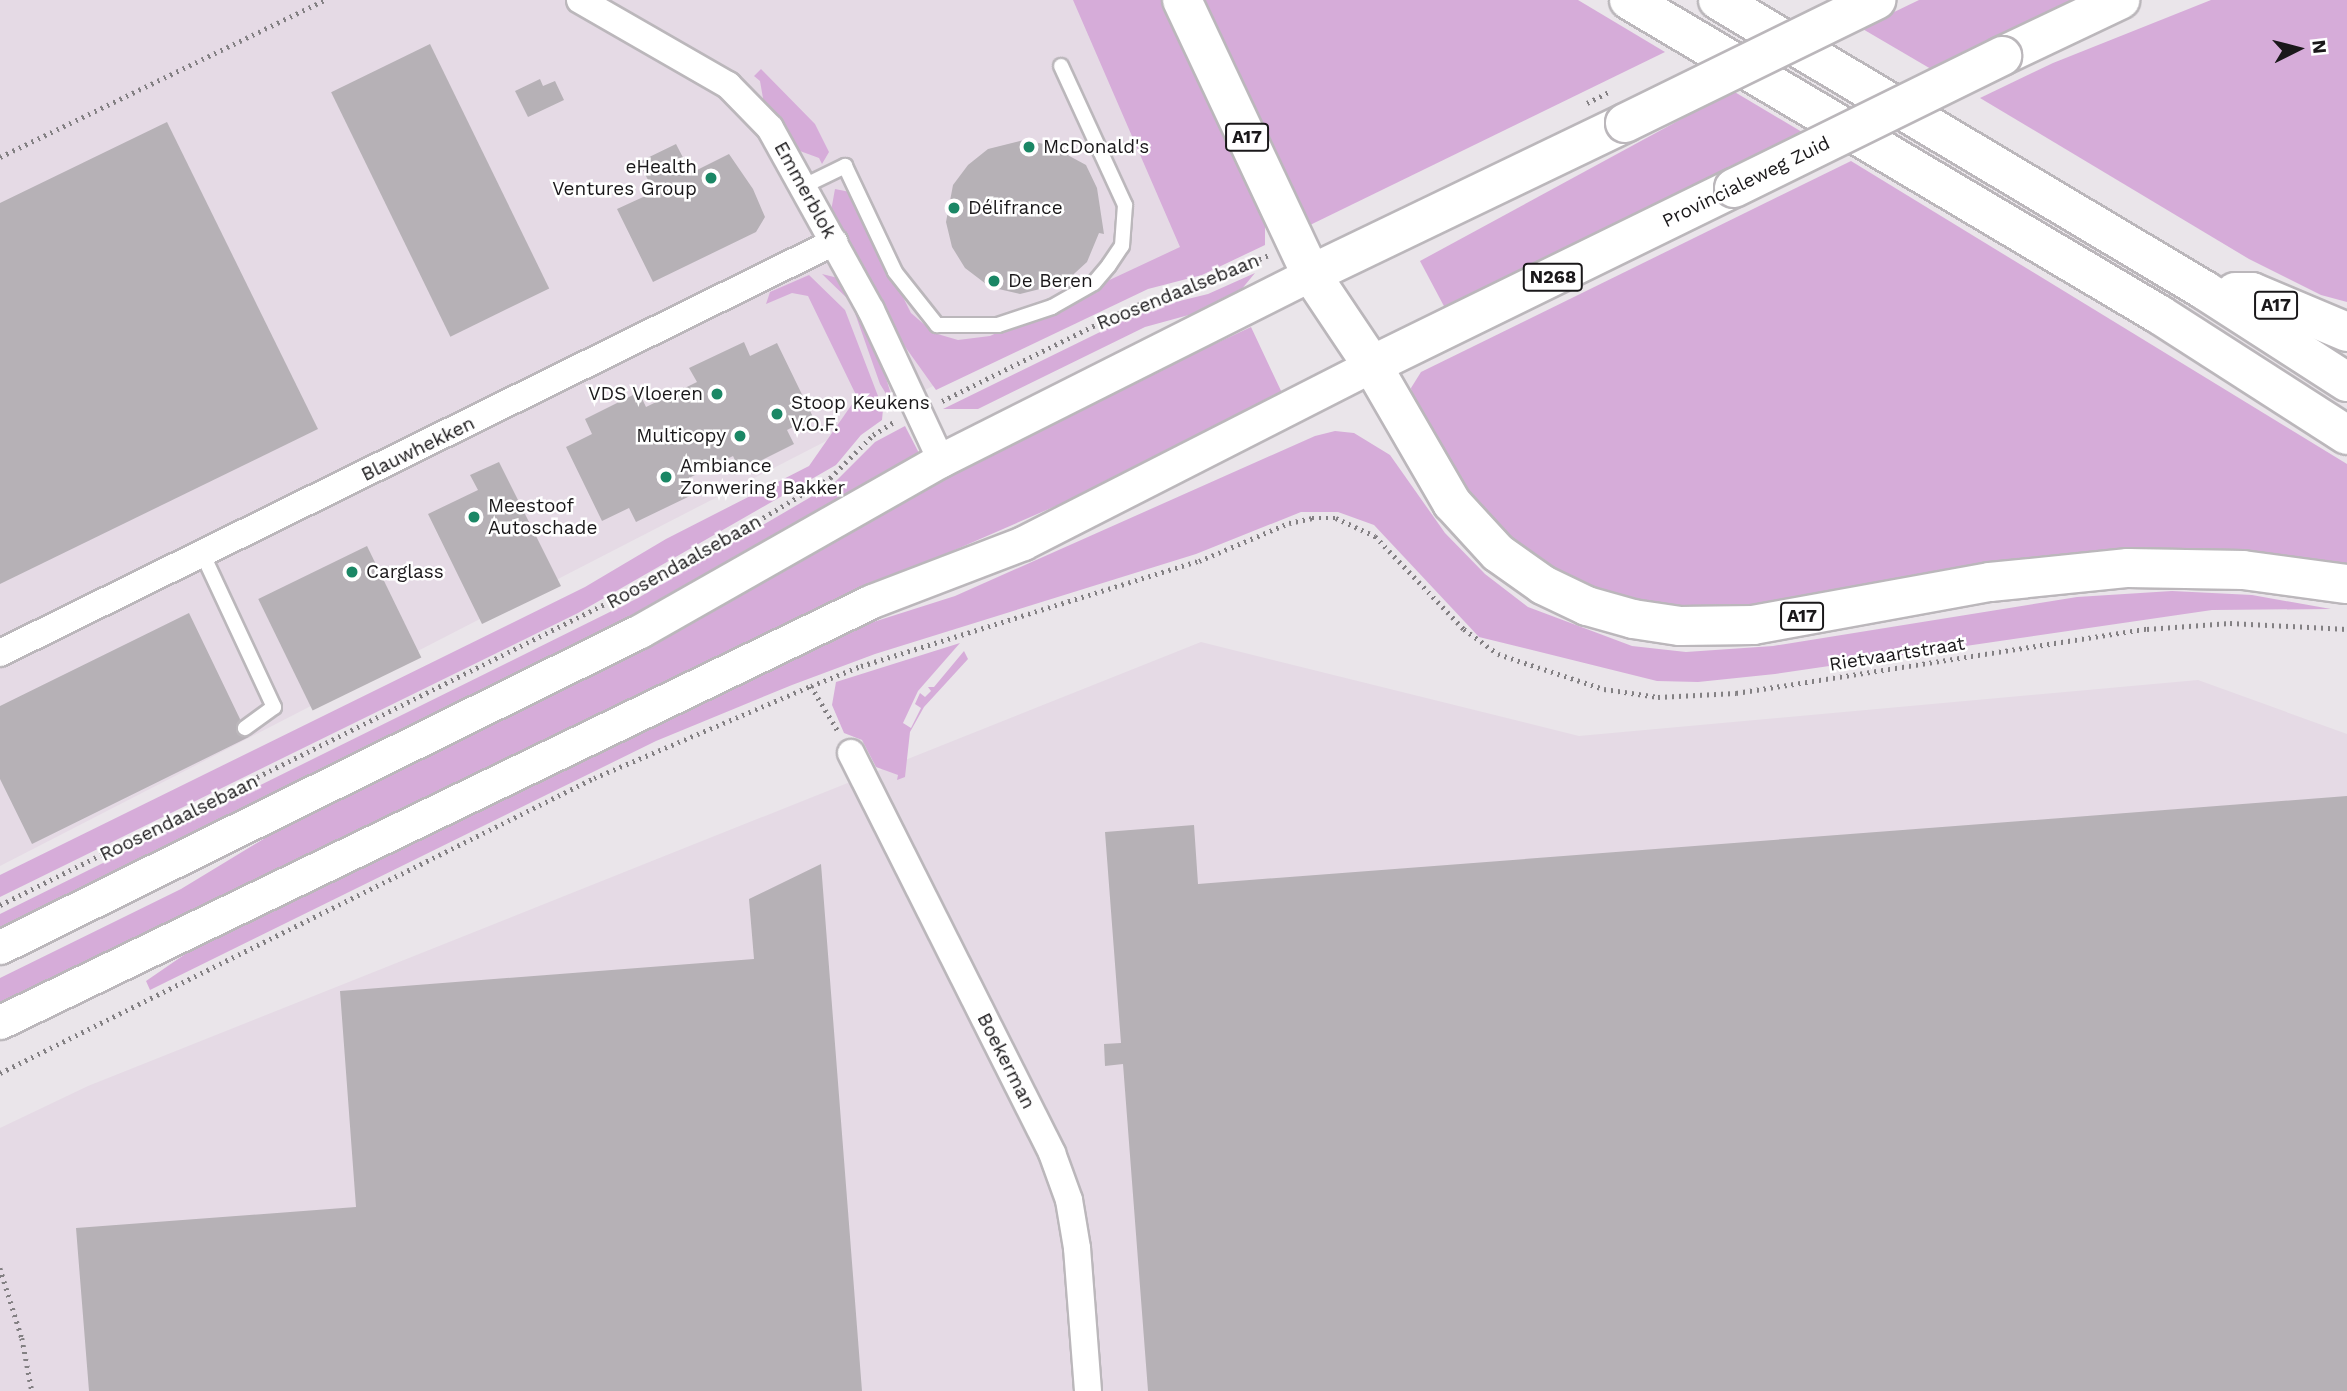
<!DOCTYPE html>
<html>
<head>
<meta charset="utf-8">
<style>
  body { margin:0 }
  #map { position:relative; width:2347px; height:1391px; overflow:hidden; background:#eae5ea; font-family:"Work Sans",sans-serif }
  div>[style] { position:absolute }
  .built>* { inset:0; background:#e5dae5 }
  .green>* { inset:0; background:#d6acd9 }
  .building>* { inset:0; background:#b6b1b6; transform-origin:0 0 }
  .path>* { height:4.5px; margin-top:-2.25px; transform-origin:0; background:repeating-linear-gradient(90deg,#838083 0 2px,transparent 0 7px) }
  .roads { filter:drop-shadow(2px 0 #bbb7bb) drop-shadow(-2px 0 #bbb7bb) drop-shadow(0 2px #bbb7bb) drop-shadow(0 -2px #bbb7bb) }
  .service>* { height:14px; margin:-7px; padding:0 7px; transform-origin:7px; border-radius:7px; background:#fff }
  .minor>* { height:26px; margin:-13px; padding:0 13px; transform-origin:13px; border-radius:13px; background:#fff }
  .tertiary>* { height:33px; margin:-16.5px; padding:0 16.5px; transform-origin:16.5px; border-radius:16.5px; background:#fff }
  .primary>* { height:38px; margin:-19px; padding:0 19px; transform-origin:19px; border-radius:19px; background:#fff }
  .motorway>* { height:38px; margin:-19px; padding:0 19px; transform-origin:19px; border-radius:19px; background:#fff }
  .path-bridge>* { height:4.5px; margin-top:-2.25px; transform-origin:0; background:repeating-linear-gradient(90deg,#838083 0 2px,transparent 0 7px) }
  .bridges { filter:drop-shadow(2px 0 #bbb7bb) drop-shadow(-2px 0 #bbb7bb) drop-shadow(0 2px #bbb7bb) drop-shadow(0 -2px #bbb7bb) }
  .primary-bridge>* { height:38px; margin:-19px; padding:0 19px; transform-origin:19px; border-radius:19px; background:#fff }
  .dots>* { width:19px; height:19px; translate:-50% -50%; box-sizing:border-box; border:4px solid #fff; border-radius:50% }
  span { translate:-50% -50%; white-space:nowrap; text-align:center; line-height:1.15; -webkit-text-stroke:5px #fff; paint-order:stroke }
  .shield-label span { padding:2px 5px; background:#fff; border:2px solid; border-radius:5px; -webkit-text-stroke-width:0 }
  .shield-label { font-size:18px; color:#1a181a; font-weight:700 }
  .poi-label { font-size:19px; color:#1a181a }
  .left { translate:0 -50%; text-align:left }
  .right { translate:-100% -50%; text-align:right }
  .street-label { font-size:19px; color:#1a181a }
  .north { position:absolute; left:2263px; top:14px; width:70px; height:70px; -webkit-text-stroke:5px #fff; paint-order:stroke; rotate:84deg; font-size:19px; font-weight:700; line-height:28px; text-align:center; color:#1a181a }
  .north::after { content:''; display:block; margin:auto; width:24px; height:32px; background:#1a181a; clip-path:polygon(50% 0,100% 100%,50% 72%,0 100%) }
</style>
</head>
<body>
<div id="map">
  <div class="built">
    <div style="clip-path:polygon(0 0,1098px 0,1207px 245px,0 866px)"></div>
    <div style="clip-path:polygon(1201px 642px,1579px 736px,2198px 680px,2347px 734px,2347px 1391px,0 1391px,0 1128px,88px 1086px)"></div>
  </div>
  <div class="green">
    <div style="clip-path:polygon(1073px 0,1164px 0,1265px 218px,1265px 245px,1202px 275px,1148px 289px,936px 390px,891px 327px,831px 211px,835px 189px,850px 192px,911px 313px,934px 333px,958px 340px,990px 336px,1180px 247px)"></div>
    <div style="clip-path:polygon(1204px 0,1578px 0,1665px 52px,1308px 226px)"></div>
    <div style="clip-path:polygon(1919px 0,2072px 0,1931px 69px,1861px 28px)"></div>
    <div style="clip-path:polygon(2211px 0,2347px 0,2347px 302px,2321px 295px,2249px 259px,1980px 98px,2053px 63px)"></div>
    <div style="clip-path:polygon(761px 69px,815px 124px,829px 152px,822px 164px,819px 158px,800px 151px,764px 104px,760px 81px,754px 76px)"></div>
    <div style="clip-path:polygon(1733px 91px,1802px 132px,1446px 310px,1420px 261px)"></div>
    <div style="clip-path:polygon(1851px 161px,2347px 464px,2347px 570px,1712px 614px,1608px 595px,1558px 572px,1508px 535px,1475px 500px,1414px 408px,1411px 388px,1421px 372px)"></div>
    <div style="clip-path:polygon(1255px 273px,1236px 296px,1218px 307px,1145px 327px,978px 409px,943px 409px,1147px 309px,1208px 294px)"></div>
    <div style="clip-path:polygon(822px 274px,842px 279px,873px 337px,896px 410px,880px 384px,851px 302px)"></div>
    <div style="clip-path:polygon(809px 275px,845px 310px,883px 409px,882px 420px,861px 435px,836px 465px,578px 613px,0 897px,0 875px,585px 587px,666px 539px,809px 466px,857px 397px,808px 296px,792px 293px,766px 304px,770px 292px)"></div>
    <div style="clip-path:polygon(1251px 327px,1283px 395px,1065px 502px,794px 620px,0 1009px,0 978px,181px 889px,311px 810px,1039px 426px)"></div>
    <div style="clip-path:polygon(905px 426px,920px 455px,646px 612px,0 931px,0 914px,638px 598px,833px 484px,875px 442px)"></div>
    <div style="clip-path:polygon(1335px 431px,1354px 433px,1390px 455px,1445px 533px,1485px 574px,1528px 607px,1632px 646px,1686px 652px,1773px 646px,2077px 597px,2172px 591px,2252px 595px,2331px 609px,2212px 610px,1775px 674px,1698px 682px,1657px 681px,1479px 637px,1374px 525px,1338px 512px,1301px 512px,1196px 554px,875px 654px,792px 685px,656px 741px,150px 990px,146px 981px,213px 935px,823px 638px,955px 596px,1315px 436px)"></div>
    <div style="clip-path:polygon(960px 643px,918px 691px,903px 723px,911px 728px,921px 708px,915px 704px,920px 693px,925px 697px,931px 691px,928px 687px,934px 687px,964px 651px,968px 659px,924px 707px,910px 732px,905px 777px,897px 780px,898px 775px,876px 767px,862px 740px,844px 733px,832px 705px,836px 682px)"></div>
  </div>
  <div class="building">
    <div style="left:430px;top:44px;width:272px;height:110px;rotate:64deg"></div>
    <div style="clip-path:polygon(540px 79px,543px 86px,555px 81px,564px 100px,528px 117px,515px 91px)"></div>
    <div style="clip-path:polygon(167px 122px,318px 429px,0 584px,0 203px)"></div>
    <div style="clip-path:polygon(1024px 140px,1049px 145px,1086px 165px,1097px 188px,1104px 234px,1099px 233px,1087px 262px,1064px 283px,1020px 294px,990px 287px,965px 268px,952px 247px,946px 222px,953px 185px,968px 165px,988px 149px)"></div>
    <div style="clip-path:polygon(676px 144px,691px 173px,729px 154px,753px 189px,765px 217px,756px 232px,653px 282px,617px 209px,654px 192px,639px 162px)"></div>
    <div style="clip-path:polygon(744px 342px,750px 356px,777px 343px,813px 417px,787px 430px,794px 444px,740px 471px,733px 456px,683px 481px,690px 496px,636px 522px,629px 508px,602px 521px,566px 447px,592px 434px,585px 419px,639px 392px,646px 407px,697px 382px,689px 368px)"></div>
    <div style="clip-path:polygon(499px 462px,561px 586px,482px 624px,428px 514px,478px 490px,470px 475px)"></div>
    <div style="left:367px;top:546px;width:124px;height:121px;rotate:64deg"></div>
    <div style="clip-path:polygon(189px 613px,240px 719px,237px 733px,249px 737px,32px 844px,0 779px,0 706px)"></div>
    <div style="clip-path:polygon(2347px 796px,2347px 1391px,1148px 1391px,1123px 1064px,1105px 1066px,1104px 1044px,1121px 1043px,1105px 832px,1194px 825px,1198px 884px)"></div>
    <div style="clip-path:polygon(821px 864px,862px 1391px,89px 1391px,76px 1228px,356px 1207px,340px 991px,754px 959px,749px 899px)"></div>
  </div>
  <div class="path">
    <div style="left:0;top:157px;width:361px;rotate:-25.8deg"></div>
    <div style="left:942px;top:401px;width:211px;rotate:-26.4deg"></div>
    <div style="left:1131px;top:307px;width:67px;rotate:-17.4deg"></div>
    <div style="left:1195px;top:287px;width:81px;rotate:-23.4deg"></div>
    <div style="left:811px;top:686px;width:54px;rotate:-21.8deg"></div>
    <div style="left:861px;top:666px;width:354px;rotate:-17.3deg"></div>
    <div style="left:1199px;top:561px;width:98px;rotate:-22.9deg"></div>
    <div style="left:1289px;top:523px;width:24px;rotate:-12deg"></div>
    <div style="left:1312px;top:518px;width:24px"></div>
    <div style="left:1336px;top:518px;width:43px;rotate:24.8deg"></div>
    <div style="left:1375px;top:536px;width:129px;rotate:46.3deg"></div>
    <div style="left:1464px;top:629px;width:42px;rotate:36.3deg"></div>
    <div style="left:1498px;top:654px;width:112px;rotate:18.3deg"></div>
    <div style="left:1604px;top:689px;width:55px;rotate:8.4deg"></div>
    <div style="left:1658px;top:697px;width:78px;rotate:-2.9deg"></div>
    <div style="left:1736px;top:693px;width:416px;rotate:-8.9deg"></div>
    <div style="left:2147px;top:629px;width:83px;rotate:-4.1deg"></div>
    <div style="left:2230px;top:623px;width:117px;rotate:2.9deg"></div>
    <div style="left:0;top:905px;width:765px;rotate:-26.46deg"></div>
    <div style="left:685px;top:564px;width:169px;rotate:-30.7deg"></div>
    <div style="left:830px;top:478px;width:61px;rotate:-45deg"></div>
    <div style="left:873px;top:435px;width:26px;rotate:-32deg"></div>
    <div style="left:0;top:1073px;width:663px;rotate:-26.41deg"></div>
    <div style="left:594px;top:778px;width:236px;rotate:-23deg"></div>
    <div style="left:811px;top:686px;width:52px;rotate:59deg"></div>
    <div style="left:0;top:1268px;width:73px;rotate:72.6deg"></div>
    <div style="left:22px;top:1338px;width:54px;rotate:79.3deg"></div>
  </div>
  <div class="roads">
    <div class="service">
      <div style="left:804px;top:186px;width:46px;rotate:-26deg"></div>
      <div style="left:845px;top:166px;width:117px;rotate:64.7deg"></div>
      <div style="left:895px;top:272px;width:68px;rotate:51.6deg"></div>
      <div style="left:937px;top:325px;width:61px"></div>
      <div style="left:998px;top:325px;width:57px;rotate:-18.4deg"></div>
      <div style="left:1052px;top:307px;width:48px;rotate:-29.7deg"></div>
      <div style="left:1094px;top:283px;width:23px;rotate:-50deg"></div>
      <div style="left:1109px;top:265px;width:23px;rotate:-56deg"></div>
      <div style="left:1122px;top:246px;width:41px;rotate:-85.8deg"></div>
      <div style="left:1125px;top:205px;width:153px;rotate:-114.7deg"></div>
      <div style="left:203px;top:555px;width:168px;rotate:65deg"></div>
      <div style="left:274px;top:707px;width:36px;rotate:144deg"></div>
    </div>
    <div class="minor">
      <div style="left:580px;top:0;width:171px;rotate:29.9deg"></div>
      <div style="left:728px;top:85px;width:60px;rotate:45.7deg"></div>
      <div style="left:770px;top:128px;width:208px;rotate:61deg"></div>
      <div style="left:871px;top:310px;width:166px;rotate:65deg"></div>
      <div style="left:0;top:653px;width:930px;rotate:-26.23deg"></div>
      <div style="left:851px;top:753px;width:448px;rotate:63.3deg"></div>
      <div style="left:1052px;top:1153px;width:50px;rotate:70.1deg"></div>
      <div style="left:1069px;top:1200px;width:49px;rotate:80.5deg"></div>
      <div style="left:1077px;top:1248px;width:143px;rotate:85.6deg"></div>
    </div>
    <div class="tertiary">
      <div style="left:0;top:947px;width:714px;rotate:-26.28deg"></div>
      <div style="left:640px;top:631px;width:346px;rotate:-29.6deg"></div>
      <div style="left:941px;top:460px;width:414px;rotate:-26.7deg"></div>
      <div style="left:0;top:1022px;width:968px;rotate:-25.77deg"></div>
      <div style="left:872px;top:601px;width:162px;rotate:-21deg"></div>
      <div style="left:1023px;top:543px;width:392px;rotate:-27deg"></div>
    </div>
    <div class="primary">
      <div style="left:2002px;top:56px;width:131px;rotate:-25.4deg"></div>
      <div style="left:1625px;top:123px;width:348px;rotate:154.3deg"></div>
      <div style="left:1311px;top:274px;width:110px;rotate:56.2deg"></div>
      <div style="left:1372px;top:365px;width:403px;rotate:-26.1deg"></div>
    </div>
    <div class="motorway">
      <div style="left:1182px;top:0;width:303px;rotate:64.8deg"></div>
      <div style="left:1629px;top:0;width:617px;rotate:30.68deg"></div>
      <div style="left:2160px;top:315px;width:222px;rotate:32.7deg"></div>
      <div style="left:1718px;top:0;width:566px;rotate:30.82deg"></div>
      <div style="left:2204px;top:290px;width:170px;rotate:32.8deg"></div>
      <div style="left:2235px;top:292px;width:17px"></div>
      <div style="left:2252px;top:292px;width:103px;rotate:22.8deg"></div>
      <div style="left:1372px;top:365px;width:160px;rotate:59.9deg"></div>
      <div style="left:1452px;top:503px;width:68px;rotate:47.4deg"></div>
      <div style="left:1498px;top:553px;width:55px;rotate:35.4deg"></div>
      <div style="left:1543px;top:585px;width:49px;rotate:25.5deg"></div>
      <div style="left:1587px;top:606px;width:48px;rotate:15.8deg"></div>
      <div style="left:1633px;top:619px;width:48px;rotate:8.5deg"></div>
      <div style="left:1680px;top:626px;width:73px;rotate:-0.8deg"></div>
      <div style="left:1753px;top:625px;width:241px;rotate:-10.3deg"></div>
      <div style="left:1990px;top:582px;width:139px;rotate:-5.8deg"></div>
      <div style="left:2128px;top:568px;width:115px;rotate:1deg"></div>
      <div style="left:2243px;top:570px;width:105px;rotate:7.7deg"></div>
    </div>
  </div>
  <div class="path-bridge">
    <div style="left:1587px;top:103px;width:25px;rotate:-27deg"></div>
  </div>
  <div class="bridges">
    <div class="primary-bridge">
      <div style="left:1625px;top:123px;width:280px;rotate:-26.1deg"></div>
      <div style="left:1734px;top:188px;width:299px;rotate:-26.2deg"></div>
    </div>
  </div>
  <div class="dots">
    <div style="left:1029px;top:147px;background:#1a8765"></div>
    <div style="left:711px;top:178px;background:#1a8765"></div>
    <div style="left:954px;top:208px;background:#1a8765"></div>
    <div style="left:994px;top:281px;background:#1a8765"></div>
    <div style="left:717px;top:394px;background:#1a8765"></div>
    <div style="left:777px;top:414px;background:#1a8765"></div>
    <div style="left:740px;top:436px;background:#1a8765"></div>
    <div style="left:666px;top:477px;background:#1a8765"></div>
    <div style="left:474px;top:517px;background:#1a8765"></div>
    <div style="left:352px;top:572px;background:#1a8765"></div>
  </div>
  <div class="shield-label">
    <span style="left:1247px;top:137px">A17</span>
    <span style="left:1553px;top:277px">N268</span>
    <span style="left:2276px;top:305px">A17</span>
    <span style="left:1802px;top:616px">A17</span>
  </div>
  <div class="poi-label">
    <span class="left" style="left:1043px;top:147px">McDonald's</span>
    <span class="right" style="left:697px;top:178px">eHealth<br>Ventures Group</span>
    <span class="left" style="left:968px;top:208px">Délifrance</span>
    <span class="left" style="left:1008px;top:281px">De Beren</span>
    <span class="right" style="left:703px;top:394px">VDS Vloeren</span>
    <span class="left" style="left:791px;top:414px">Stoop Keukens<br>V.O.F.</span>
    <span class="right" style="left:726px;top:436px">Multicopy</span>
    <span class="left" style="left:680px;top:477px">Ambiance<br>Zonwering Bakker</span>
    <span class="left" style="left:488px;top:517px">Meestoof<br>Autoschade</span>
    <span class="left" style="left:366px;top:572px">Carglass</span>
  </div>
  <div class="street-label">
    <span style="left:1746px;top:182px;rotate:-26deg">Provincialeweg Zuid</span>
    <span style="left:805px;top:190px;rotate:61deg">Emmerblok</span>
    <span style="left:1178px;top:292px;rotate:-22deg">Roosendaalsebaan</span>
    <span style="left:418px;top:449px;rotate:-26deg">Blauwhekken</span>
    <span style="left:684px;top:562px;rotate:-29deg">Roosendaalsebaan</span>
    <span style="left:1897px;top:654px;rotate:-9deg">Rietvaartstraat</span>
    <span style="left:179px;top:818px;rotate:-26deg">Roosendaalsebaan</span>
    <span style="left:1006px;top:1061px;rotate:63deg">Boekerman</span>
  </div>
  <div class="north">N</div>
</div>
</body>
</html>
